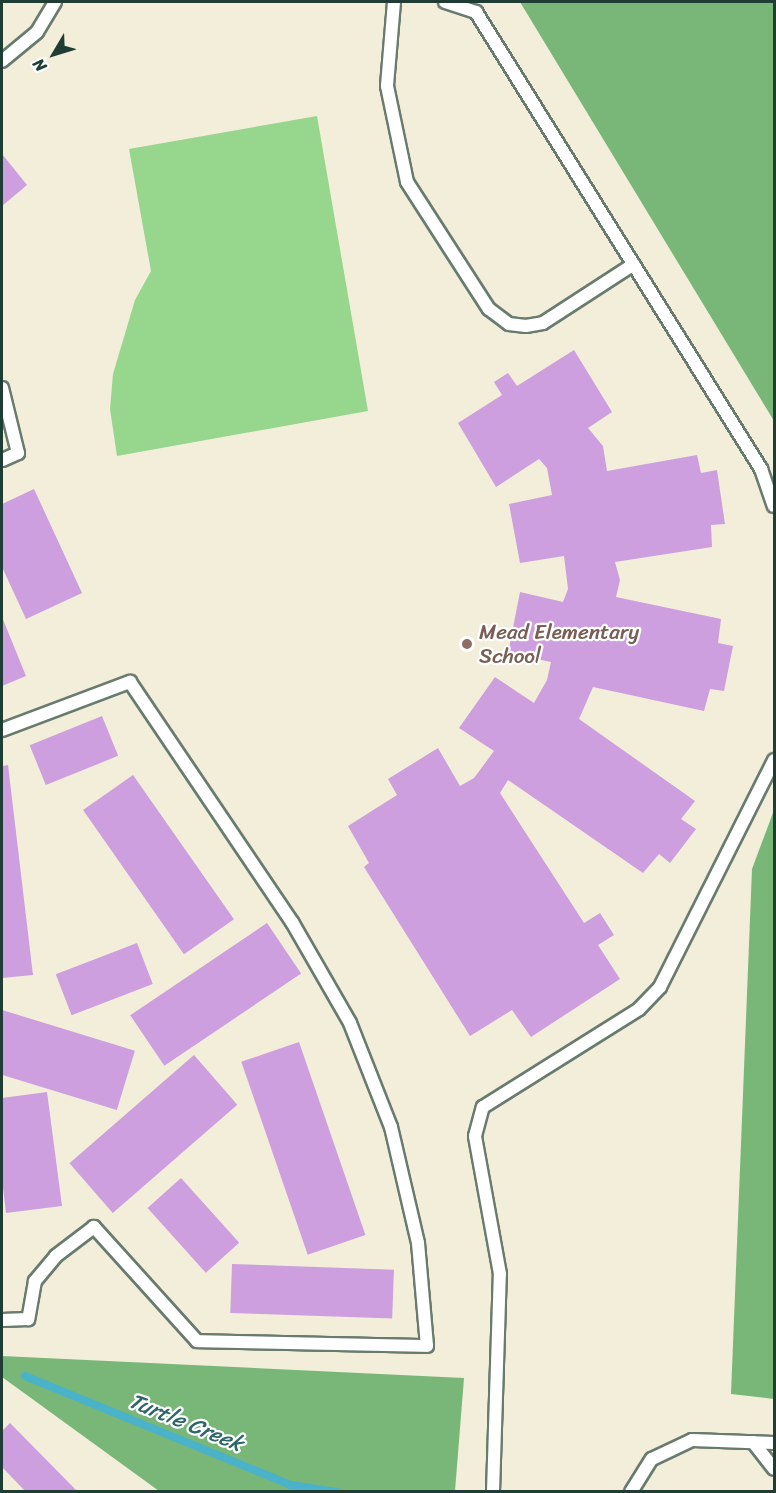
<!DOCTYPE html>
<html>
<head>
<meta charset="utf-8">
<style>
  body { margin:0 }
  #map { position:relative; width:776px; height:1493px; overflow:hidden; background:#f2eeda; font-family:Sriracha,sans-serif }
  div>[style] { position:absolute }
  .green>* { inset:0; background:#96d68d }
  .forest>* { inset:0; background:#78b778 }
  .stream>* { height:8px; margin:-4px; padding:0 4px; transform-origin:4px; border-radius:4px; background:#4ab2c9 }
  .building>* { inset:0; background:#cd9fdf; transform-origin:0 0 }
  .roads { filter:drop-shadow(2px 0 #697b6e) drop-shadow(-2px 0 #697b6e) drop-shadow(0 2px #697b6e) drop-shadow(0 -2px #697b6e) }
  .service>* { height:12px; margin:-6px; padding:0 6px; transform-origin:6px; border-radius:6px; background:#fff }
  .dots>* { width:16px; height:16px; translate:-50% -50%; box-sizing:border-box; border:3px solid #fff; border-radius:50% }
  span { translate:-50% -50%; white-space:nowrap; text-align:center; line-height:1.15; -webkit-text-stroke:4.5px #fff; paint-order:stroke }
  .education-label { font-size:21px; color:#785e54 }
  .left { translate:0 -50%; text-align:left }
  .water-label { font-size:22px; color:#2e6668; font-style:italic }
  .frame { position:absolute; inset:0; border:3px solid #1f3d34; pointer-events:none }
  .north { position:absolute; left:24px; top:24px; width:60px; height:60px; -webkit-text-stroke:4px #fff; paint-order:stroke; rotate:232deg; font-size:16px; font-weight:700; line-height:24px; text-align:center; color:#1f3d34 }
  .north::after { content:''; display:block; margin:auto; width:21px; height:27px; background:#1f3d34; clip-path:polygon(50% 0,100% 100%,50% 72%,0 100%) }
</style>
</head>
<body>
<div id="map">
  <div class="green">
    <div style="clip-path:polygon(317px 116px,368px 411px,117px 456px,110px 409px,113px 374px,135px 300px,151px 271px,129px 149px)"></div>
  </div>
  <div class="forest">
    <div style="clip-path:polygon(520px 2px,774px 2px,774px 421px)"></div>
    <div style="clip-path:polygon(774px 810px,774px 1399px,731px 1394px,752px 869px)"></div>
    <div style="clip-path:polygon(2px 1356px,464px 1378px,455px 1491px,159px 1491px,2px 1377px)"></div>
  </div>
  <div class="stream">
    <div style="left:25px;top:1376px;width:287px;rotate:22.3deg"></div>
    <div style="left:291px;top:1485px;width:47px;rotate:8.7deg"></div>
  </div>
  <div class="building">
    <div style="clip-path:polygon(2px 154px,27px 185px,2px 206px)"></div>
    <div style="clip-path:polygon(574px 350px,612px 412px,588px 428px,603px 446px,607px 471px,697px 455px,701px 473px,717px 470px,725px 524px,711px 525px,712px 547px,615px 562px,620px 580px,616px 597px,721px 619px,718px 643px,733px 646px,724px 691px,710px 689px,704px 711px,593px 687px,579px 719px,695px 801px,681px 819px,696px 829px,670px 863px,659px 854px,643px 873px,508px 780px,500px 793px,584px 923px,600px 913px,614px 935px,598px 945px,620px 979px,531px 1037px,512px 1010px,470px 1036px,364px 867px,369px 863px,348px 826px,397px 795px,388px 779px,438px 748px,460px 786px,474px 778px,494px 751px,459px 728px,495px 677px,534px 703px,547px 680px,551px 662px,508px 653px,520px 592px,563px 602px,568px 589px,564px 556px,520px 563px,509px 504px,552px 495px,547px 468px,539px 459px,496px 487px,458px 423px,502px 395px,494px 382px,508px 373px,517px 386px)"></div>
    <div style="clip-path:polygon(34px 489px,82px 593px,26px 619px,2px 567px,2px 504px)"></div>
    <div style="clip-path:polygon(2px 617px,26px 676px,2px 686px)"></div>
    <div style="left:102px;top:716px;width:43px;height:78px;rotate:68deg"></div>
    <div style="clip-path:polygon(8px 765px,33px 975px,2px 978px,2px 766px)"></div>
    <div style="left:133px;top:775px;width:176px;height:61px;rotate:55deg"></div>
    <div style="left:267px;top:923px;width:61px;height:165px;rotate:56deg"></div>
    <div style="left:137px;top:943px;width:44px;height:87px;rotate:69deg"></div>
    <div style="left:2px;top:1010px;width:139px;height:62px;rotate:17deg"></div>
    <div style="left:299px;top:1042px;width:204px;height:61px;rotate:71deg"></div>
    <div style="left:194px;top:1055px;width:66px;height:165px;rotate:49deg"></div>
    <div style="clip-path:polygon(47px 1092px,62px 1206px,6px 1213px,2px 1179px,2px 1098px)"></div>
    <div style="left:181px;top:1178px;width:87px;height:45px;rotate:48deg"></div>
    <div style="left:232px;top:1264px;width:162px;height:49px;rotate:2deg"></div>
    <div style="clip-path:polygon(10px 1423px,78px 1492px,26px 1492px,2px 1467px,2px 1431px)"></div>
  </div>
  <div class="roads">
    <div class="service">
      <div style="left:394px;top:2px;width:84px;rotate:94.8deg"></div>
      <div style="left:387px;top:86px;width:98px;rotate:78.2deg"></div>
      <div style="left:407px;top:182px;width:151px;rotate:57.2deg"></div>
      <div style="left:489px;top:309px;width:25px;rotate:37deg"></div>
      <div style="left:509px;top:324px;width:17px;rotate:7deg"></div>
      <div style="left:526px;top:326px;width:17px;rotate:-10deg"></div>
      <div style="left:543px;top:323px;width:108px;rotate:-33deg"></div>
      <div style="left:445px;top:2px;width:33px;rotate:18deg"></div>
      <div style="left:476px;top:12px;width:539px;rotate:58.05deg"></div>
      <div style="left:761px;top:469px;width:39px;rotate:71deg"></div>
      <div style="left:2px;top:61px;width:45px;rotate:-39.6deg"></div>
      <div style="left:37px;top:32px;width:35px;rotate:-59deg"></div>
      <div style="left:2px;top:388px;width:67px;rotate:76.2deg"></div>
      <div style="left:18px;top:453px;width:17px;rotate:156deg"></div>
      <div style="left:2px;top:730px;width:137px;rotate:-20.6deg"></div>
      <div style="left:130px;top:682px;width:290px;rotate:56deg"></div>
      <div style="left:292px;top:922px;width:116px;rotate:60.1deg"></div>
      <div style="left:350px;top:1023px;width:112px;rotate:68.5deg"></div>
      <div style="left:391px;top:1127px;width:119px;rotate:76.9deg"></div>
      <div style="left:418px;top:1243px;width:103px;rotate:85deg"></div>
      <div style="left:427px;top:1346px;width:230px;rotate:-178.8deg"></div>
      <div style="left:197px;top:1341px;width:154px;rotate:-132.1deg"></div>
      <div style="left:94px;top:1227px;width:48px;rotate:142.7deg"></div>
      <div style="left:56px;top:1256px;width:33px;rotate:130deg"></div>
      <div style="left:35px;top:1281px;width:39px;rotate:100deg"></div>
      <div style="left:28px;top:1319px;width:26px;rotate:178deg"></div>
      <div style="left:753px;top:1442px;width:34px;rotate:52deg"></div>
      <div style="left:493px;top:1492px;width:218px;rotate:-88.2deg"></div>
      <div style="left:500px;top:1274px;width:140px;rotate:-100.3deg"></div>
      <div style="left:475px;top:1136px;width:30px;rotate:-75deg"></div>
      <div style="left:483px;top:1107px;width:184px;rotate:-32.1deg"></div>
      <div style="left:639px;top:1009px;width:30px;rotate:-46deg"></div>
      <div style="left:660px;top:987px;width:254px;rotate:-63.3deg"></div>
      <div style="left:631px;top:1492px;width:39px;rotate:-58deg"></div>
      <div style="left:652px;top:1459px;width:44px;rotate:-25.4deg"></div>
      <div style="left:692px;top:1440px;width:82px;rotate:2.1deg"></div>
    </div>
  </div>
  <div class="dots">
    <div style="left:467px;top:644px;background:#8d6e63"></div>
  </div>
  <div class="education-label">
    <span class="left" style="left:479px;top:644px">Mead Elementary<br>School</span>
  </div>
  <div class="water-label">
    <span style="left:186px;top:1422px;rotate:22deg">Turtle Creek</span>
  </div>
  <div class="frame"></div>
  <div class="north">N</div>
</div>
</body>
</html>
